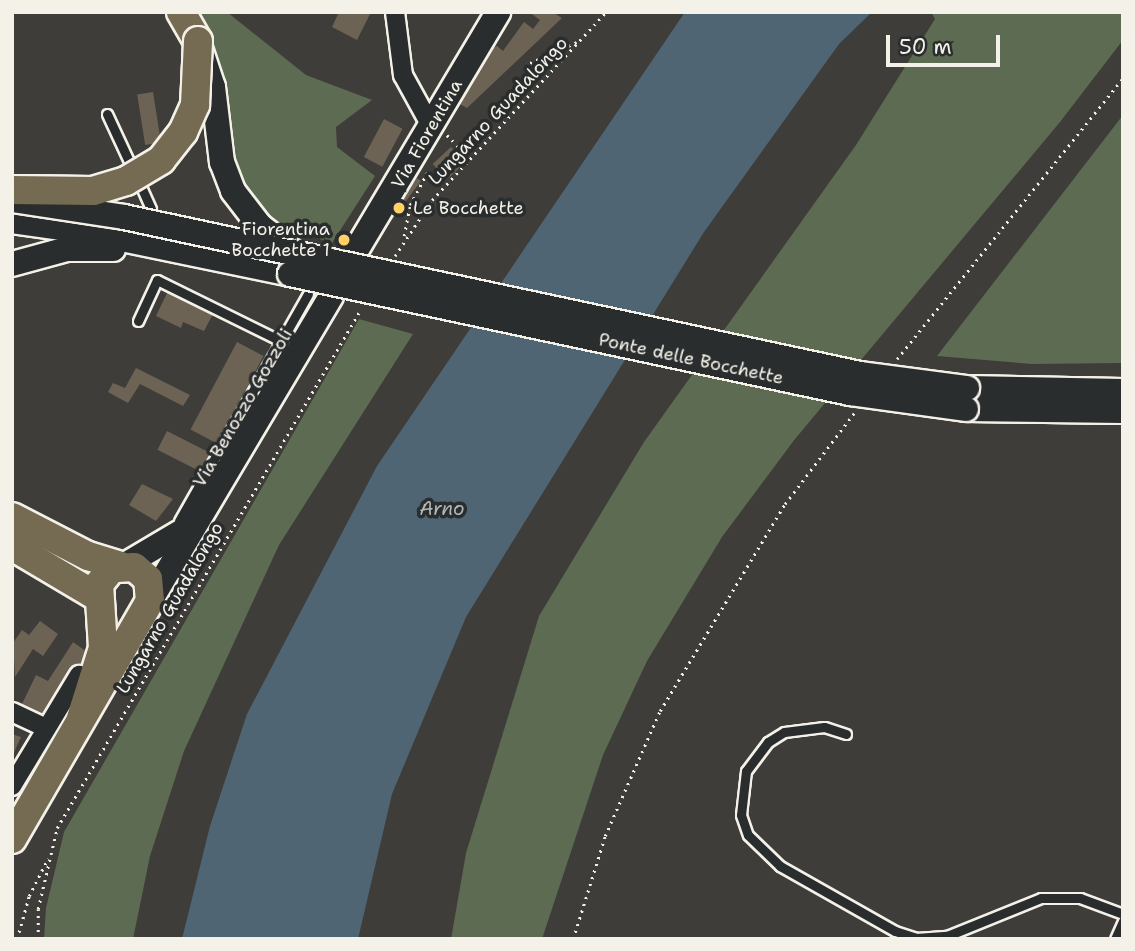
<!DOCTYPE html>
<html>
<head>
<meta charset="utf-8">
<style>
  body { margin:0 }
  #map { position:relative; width:1135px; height:951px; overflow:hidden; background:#3e3d39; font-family:"Shantell Sans",sans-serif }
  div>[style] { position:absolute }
  .green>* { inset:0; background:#5d6b52 }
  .water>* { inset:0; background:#4f6573 }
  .building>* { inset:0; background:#6c6354; transform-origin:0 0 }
  .path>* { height:2.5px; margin-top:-1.25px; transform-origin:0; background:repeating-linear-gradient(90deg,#f4f1e8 0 2px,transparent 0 7px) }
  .roads { filter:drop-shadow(2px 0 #f4f1e8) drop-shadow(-2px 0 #f4f1e8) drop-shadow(0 2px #f4f1e8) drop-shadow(0 -2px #f4f1e8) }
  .service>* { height:9px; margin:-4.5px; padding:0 4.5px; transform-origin:4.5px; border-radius:4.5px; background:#2a2d2e }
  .minor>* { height:18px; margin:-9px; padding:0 9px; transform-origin:9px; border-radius:9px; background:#2a2d2e }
  .secondary>* { height:24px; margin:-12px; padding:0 12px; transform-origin:12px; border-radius:12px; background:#2a2d2e }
  .primary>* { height:28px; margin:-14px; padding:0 14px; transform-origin:14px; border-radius:14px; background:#756b52 }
  .bridges { filter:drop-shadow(2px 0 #f4f1e8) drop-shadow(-2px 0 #f4f1e8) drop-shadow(0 2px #f4f1e8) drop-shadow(0 -2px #f4f1e8) }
  .secondary-bridge>* { height:24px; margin:-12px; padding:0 12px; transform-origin:12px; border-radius:12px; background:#2a2d2e }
  .primary-bridge>* { height:28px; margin:-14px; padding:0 14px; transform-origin:14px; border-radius:14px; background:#756b52 }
  .dots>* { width:19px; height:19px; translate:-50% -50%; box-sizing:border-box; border:4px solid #2a2d2e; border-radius:50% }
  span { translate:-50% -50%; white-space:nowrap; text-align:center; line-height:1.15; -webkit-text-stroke:7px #2a2d2e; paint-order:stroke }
  .street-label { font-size:18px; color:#f4f1e8 }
  .poi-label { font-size:18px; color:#f4f1e8 }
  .left { translate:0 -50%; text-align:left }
  .right { translate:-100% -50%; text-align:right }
  .water-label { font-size:19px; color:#b2b9b9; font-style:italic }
  .frame { position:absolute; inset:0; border:14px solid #f4f1e8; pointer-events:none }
  .scale { position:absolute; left:886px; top:35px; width:114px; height:32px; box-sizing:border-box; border:4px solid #f4f1e8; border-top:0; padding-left:9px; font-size:21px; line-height:24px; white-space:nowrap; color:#f4f1e8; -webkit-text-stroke:5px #2a2d2e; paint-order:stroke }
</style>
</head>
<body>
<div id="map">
  <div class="green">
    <div style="clip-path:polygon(194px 12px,227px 12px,306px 75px,372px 100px,336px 127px,337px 147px,375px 176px,332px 243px,279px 226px,251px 202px,233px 167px)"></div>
    <div style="clip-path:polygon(931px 12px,1123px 12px,1123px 40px,1060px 122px,795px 439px,722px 537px,647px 661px,603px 755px,542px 939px,451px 939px,466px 853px,539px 616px,644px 442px,856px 145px,935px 19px)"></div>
    <div style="clip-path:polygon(1123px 115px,1123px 363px,1032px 364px,937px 356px)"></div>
    <div style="clip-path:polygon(359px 319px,413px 334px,279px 545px,184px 751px,150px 856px,133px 939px,44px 939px,46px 908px,64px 832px)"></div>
  </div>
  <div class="water">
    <div style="clip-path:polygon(685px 12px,872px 12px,839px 44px,704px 232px,466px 617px,392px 794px,358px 939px,182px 939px,210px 826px,247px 714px,377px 466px)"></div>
  </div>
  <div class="building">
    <div style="clip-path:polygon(339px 12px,371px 12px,357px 40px,332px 27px)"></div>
    <div style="clip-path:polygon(529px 12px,552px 12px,562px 18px,467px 108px,458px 103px,490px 49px,497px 46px,503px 51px,524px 22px,533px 29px,540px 20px)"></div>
    <div style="left:153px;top:92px;width:51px;height:16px;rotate:81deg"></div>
    <div style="left:384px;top:119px;width:21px;height:43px;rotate:28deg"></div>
    <div style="left:451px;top:147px;width:21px;height:25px;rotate:47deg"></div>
    <div style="left:417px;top:178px;width:5px;height:71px;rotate:37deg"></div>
    <div style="clip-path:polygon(168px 291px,213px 314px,204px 331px,183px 322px,181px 328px,156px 316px)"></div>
    <div style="left:237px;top:342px;width:30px;height:99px;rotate:28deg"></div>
    <div style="clip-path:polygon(136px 368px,190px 395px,183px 406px,140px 384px,128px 403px,108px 392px,113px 383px,125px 388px)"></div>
    <div style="left:167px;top:431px;width:48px;height:21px;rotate:27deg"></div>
    <div style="clip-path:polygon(142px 484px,173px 499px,156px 521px,129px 505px)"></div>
    <div style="clip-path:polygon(40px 621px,58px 634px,43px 656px,33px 649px,15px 677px,13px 643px,22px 630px,29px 635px)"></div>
    <div style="clip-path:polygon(73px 642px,90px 654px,46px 718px,21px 706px,36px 675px,48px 681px)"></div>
    <div style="clip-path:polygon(12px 734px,21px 737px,12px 757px)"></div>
  </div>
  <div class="path">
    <div style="left:530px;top:63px;width:51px;rotate:-24.1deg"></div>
    <div style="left:447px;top:135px;width:20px;rotate:45deg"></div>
    <div style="left:461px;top:149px;width:11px;rotate:-45deg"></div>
    <div style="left:469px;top:141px;width:11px;rotate:45deg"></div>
    <div style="left:404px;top:236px;width:32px;rotate:-79deg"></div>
    <div style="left:410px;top:205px;width:38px;rotate:-62deg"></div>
    <div style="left:395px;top:256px;width:67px;rotate:-56.5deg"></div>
    <div style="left:432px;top:200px;width:256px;rotate:-47.2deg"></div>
    <div style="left:897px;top:359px;width:361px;rotate:-51.2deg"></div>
    <div style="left:17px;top:939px;width:45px;rotate:-74.4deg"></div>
    <div style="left:29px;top:896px;width:42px;rotate:-63.4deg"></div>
    <div style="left:38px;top:939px;width:30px;rotate:-90deg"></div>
    <div style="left:38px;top:909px;width:83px;rotate:-76.8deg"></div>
    <div style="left:57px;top:828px;width:601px;rotate:-59.64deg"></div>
    <div style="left:573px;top:939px;width:108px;rotate:-72.7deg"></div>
    <div style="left:605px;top:836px;width:137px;rotate:-66.3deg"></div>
    <div style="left:660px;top:711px;width:242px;rotate:-58.9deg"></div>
    <div style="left:785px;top:504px;width:114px;rotate:-52.8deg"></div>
  </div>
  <div class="roads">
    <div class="service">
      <div style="left:107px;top:114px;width:62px;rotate:65.1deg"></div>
      <div style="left:139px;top:182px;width:30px;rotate:66deg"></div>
      <div style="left:138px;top:321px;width:45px;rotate:-65.1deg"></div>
      <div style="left:157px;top:280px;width:138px;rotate:26.2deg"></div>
      <div style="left:179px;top:521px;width:261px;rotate:-60.4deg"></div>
      <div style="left:846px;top:734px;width:23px;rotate:-162deg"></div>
      <div style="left:824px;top:727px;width:40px;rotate:172.9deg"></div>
      <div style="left:784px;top:732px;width:19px;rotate:148deg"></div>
      <div style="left:768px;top:742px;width:36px;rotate:127deg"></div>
      <div style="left:746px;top:771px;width:44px;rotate:96.5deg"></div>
      <div style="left:741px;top:815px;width:21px;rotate:71deg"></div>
      <div style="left:748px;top:835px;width:45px;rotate:44.1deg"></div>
      <div style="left:780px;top:866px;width:132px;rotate:29.5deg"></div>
      <div style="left:895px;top:931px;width:22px;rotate:18deg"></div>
      <div style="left:916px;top:938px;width:31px;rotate:-4deg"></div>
      <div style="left:947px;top:936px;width:101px;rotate:-22deg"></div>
      <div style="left:1041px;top:898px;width:39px"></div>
      <div style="left:1080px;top:898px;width:46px;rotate:20.4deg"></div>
      <div style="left:1115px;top:939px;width:20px;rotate:-66deg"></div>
    </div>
    <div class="minor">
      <div style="left:395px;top:12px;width:64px;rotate:82.8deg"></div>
      <div style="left:403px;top:75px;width:58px;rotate:61.2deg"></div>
      <div style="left:12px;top:712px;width:38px;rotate:25deg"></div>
      <div style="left:12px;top:786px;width:130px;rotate:-58.9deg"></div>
    </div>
    <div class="secondary">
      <div style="left:199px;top:45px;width:44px;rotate:71.6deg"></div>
      <div style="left:213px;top:87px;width:76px;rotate:83.2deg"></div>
      <div style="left:222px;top:162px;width:31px;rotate:69deg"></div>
      <div style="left:233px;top:191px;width:44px;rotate:52.4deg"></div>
      <div style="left:260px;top:226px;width:46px;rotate:37.9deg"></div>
      <div style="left:12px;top:221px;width:72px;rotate:8deg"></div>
      <div style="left:83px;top:231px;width:211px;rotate:11.7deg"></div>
      <div style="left:354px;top:254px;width:282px;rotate:-59.2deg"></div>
      <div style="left:12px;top:264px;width:57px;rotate:-15.3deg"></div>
      <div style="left:67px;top:249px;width:46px"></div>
      <div style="left:967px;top:388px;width:156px;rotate:1.1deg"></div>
      <div style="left:966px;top:409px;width:157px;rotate:0.7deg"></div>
      <div style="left:125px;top:565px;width:74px;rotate:-30.7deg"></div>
      <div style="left:150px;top:601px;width:355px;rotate:-59.3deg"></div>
    </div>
    <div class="primary">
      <div style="left:181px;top:12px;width:34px;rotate:60deg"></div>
      <div style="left:12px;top:517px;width:85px;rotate:27.2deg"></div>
      <div style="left:88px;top:556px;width:34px;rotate:17deg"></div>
      <div style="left:12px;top:546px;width:100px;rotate:30.7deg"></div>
      <div style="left:12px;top:839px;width:275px;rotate:-59.9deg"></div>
      <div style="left:150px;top:601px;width:22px;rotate:-95deg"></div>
      <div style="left:148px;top:579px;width:18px;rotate:-139deg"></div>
      <div style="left:134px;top:567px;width:22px;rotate:177deg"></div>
      <div style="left:112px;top:568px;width:21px;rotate:129deg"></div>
      <div style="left:99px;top:584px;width:64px;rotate:86.4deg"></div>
      <div style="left:103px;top:648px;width:73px;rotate:107.4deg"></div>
    </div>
  </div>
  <div class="bridges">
    <div class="secondary-bridge">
      <div style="left:12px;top:200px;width:113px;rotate:8.6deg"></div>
      <div style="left:124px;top:217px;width:753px;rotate:12.04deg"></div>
      <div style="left:860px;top:374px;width:108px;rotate:7.5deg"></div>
      <div style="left:290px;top:274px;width:573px;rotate:12deg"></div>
      <div style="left:850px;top:393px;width:117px;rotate:7.9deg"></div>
    </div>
    <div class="primary-bridge">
      <div style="left:12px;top:190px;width:81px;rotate:0.7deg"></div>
      <div style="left:93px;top:191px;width:34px;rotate:-17deg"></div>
      <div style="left:126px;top:181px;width:41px;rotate:-31deg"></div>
      <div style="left:161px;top:160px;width:36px;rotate:-52deg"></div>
      <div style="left:183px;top:132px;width:30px;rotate:-66deg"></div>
      <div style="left:195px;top:105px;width:64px;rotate:-87.3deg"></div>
    </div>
  </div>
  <div class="dots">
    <div style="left:399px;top:208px;background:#ffd166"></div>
    <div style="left:344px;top:240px;background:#ffd166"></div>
  </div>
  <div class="street-label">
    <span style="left:498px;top:111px;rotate:-47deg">Lungarno Guadalongo</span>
    <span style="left:427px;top:134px;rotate:-60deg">Via Fiorentina</span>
    <span style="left:691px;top:359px;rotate:12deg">Ponte delle Bocchette</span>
    <span style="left:243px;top:408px;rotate:-60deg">Via Benozzo Gozzoli</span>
    <span style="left:170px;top:608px;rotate:-60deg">Lungarno Guadalongo</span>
  </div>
  <div class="poi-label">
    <span class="left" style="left:413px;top:208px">Le Bocchette</span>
    <span class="right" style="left:330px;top:240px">Fiorentina<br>Bocchette 1</span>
  </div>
  <div class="water-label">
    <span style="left:442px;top:509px">Arno</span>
  </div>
  <div class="frame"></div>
  <div class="scale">50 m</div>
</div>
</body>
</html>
